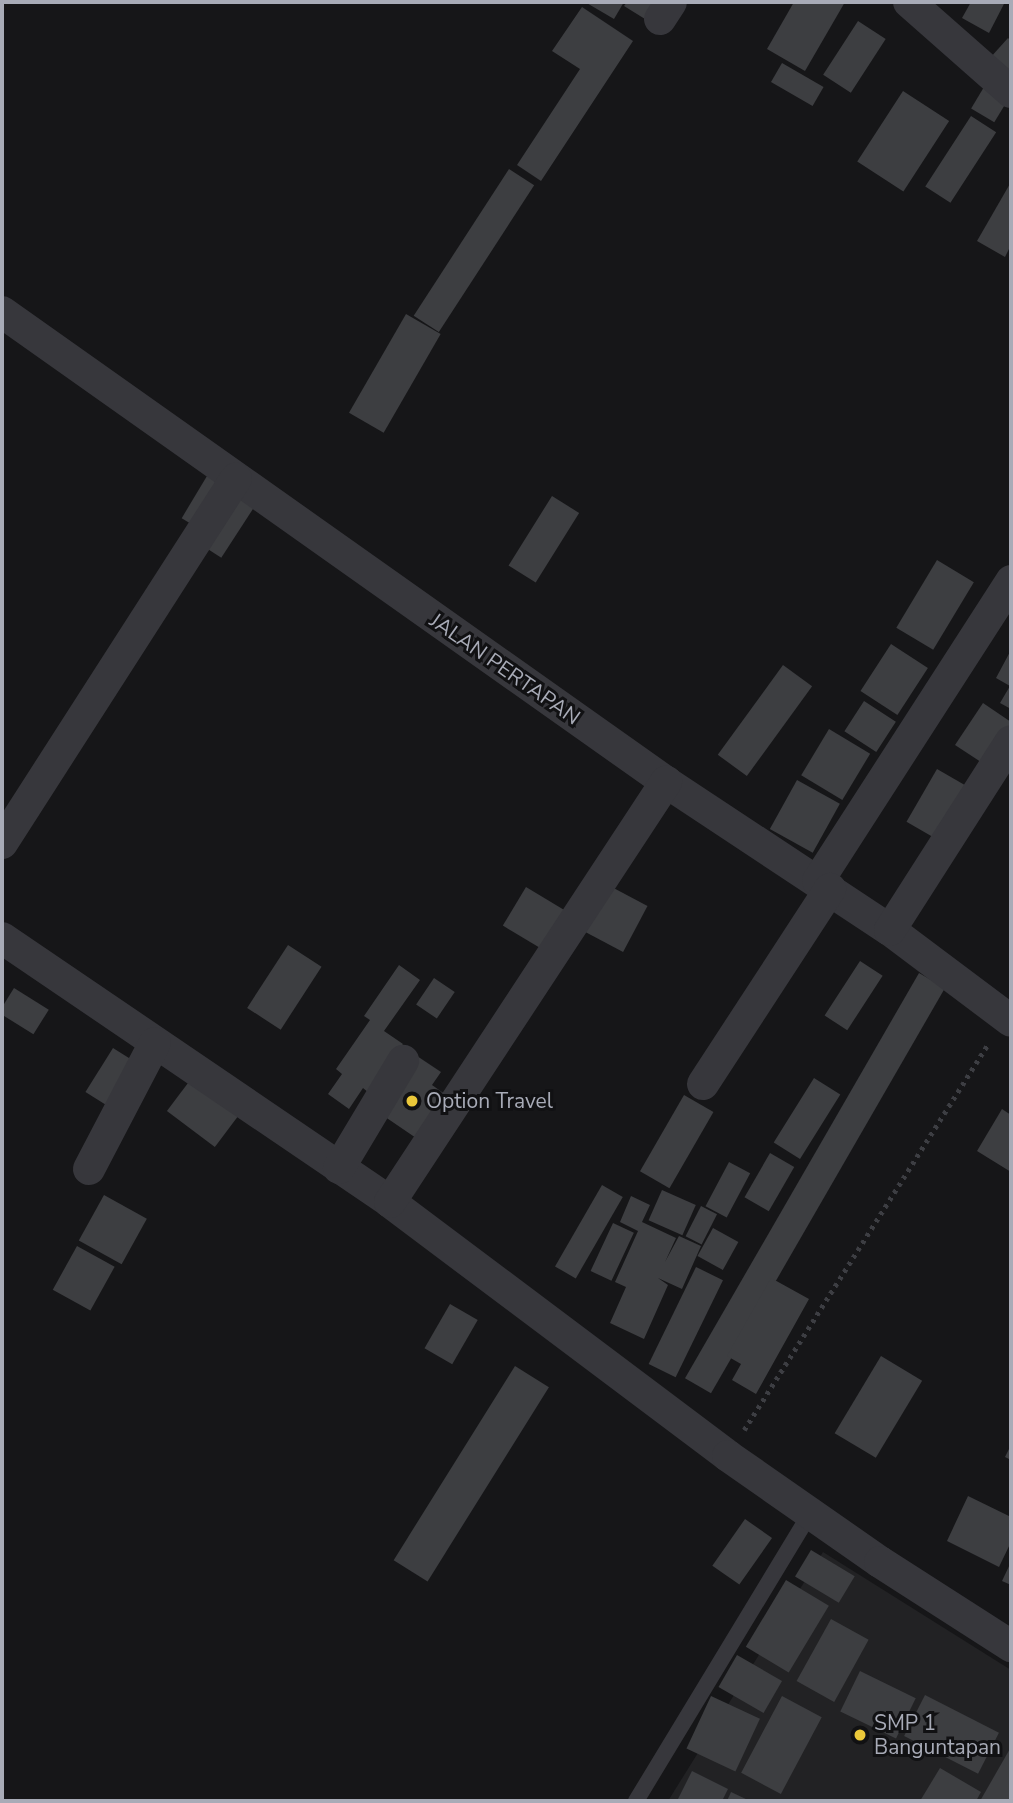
<!DOCTYPE html>
<html>
<head>
<meta charset="utf-8">
<style>
  body { margin:0 }
  #map { position:relative; width:1013px; height:1803px; overflow:hidden; background:#161618; font-family:"Nunito Sans",sans-serif }
  div>[style] { position:absolute }
  .built>* { inset:0; background:#222224 }
  .building>* { inset:0; background:#3d3e41; transform-origin:0 0 }
  .path>* { height:4.5px; margin-top:-2.25px; transform-origin:0; background:repeating-linear-gradient(90deg,#3d3e43 0 3.5px,transparent 0 8.5px) }
  .service>* { height:16px; margin:-8px; padding:0 8px; transform-origin:8px; border-radius:8px; background:#37373c }
  .minor>* { height:32px; margin:-16px; padding:0 16px; transform-origin:16px; border-radius:16px; background:#37373c }
  .dots>* { width:19px; height:19px; translate:-50% -50%; box-sizing:border-box; border:4px solid #111113; border-radius:50% }
  span { translate:-50% -50%; white-space:nowrap; text-align:center; line-height:1.15; -webkit-text-stroke:6px #111113; paint-order:stroke }
  .street-label { font-size:21px; color:#a8abb7 }
  .poi-label { font-size:21px; color:#a8abb7 }
  .left { translate:0 -50%; text-align:left }
  .frame { position:absolute; inset:0; border:4px solid #a8abb7; pointer-events:none }
</style>
</head>
<body>
<div id="map">
  <div class="built">
    <div style="clip-path:polygon(823px 1552px,1011px 1670px,1011px 1801px,668px 1801px)"></div>
  </div>
  <div class="building">
    <div style="clip-path:polygon(585px 2px,624px 2px,614px 19px)"></div>
    <div style="clip-path:polygon(627px 2px,655px 2px,645px 19px,624px 6px)"></div>
    <div style="clip-path:polygon(794px 2px,845px 2px,805px 71px,767px 49px)"></div>
    <div style="clip-path:polygon(971px 2px,1005px 2px,989px 33px,962px 18px)"></div>
    <div style="clip-path:polygon(582px 7px,633px 41px,541px 181px,517px 165px,580px 69px,552px 51px)"></div>
    <div style="left:858px;top:21px;width:33px;height:64px;rotate:33deg"></div>
    <div style="clip-path:polygon(1008px 38px,1011px 41px,1011px 76px,990px 58px)"></div>
    <div style="left:782px;top:63px;width:48px;height:22px;rotate:30deg"></div>
    <div style="left:984px;top:87px;width:27px;height:25px;rotate:31deg"></div>
    <div style="left:903px;top:91px;width:55px;height:84px;rotate:33deg"></div>
    <div style="left:971px;top:116px;width:30px;height:84px;rotate:33deg"></div>
    <div style="left:509px;top:169px;width:30px;height:175px;rotate:33deg"></div>
    <div style="clip-path:polygon(1011px 182px,1011px 245px,1005px 257px,977px 241px)"></div>
    <div style="left:406px;top:314px;width:40px;height:114px;rotate:30deg"></div>
    <div style="left:210px;top:471px;width:21px;height:55px;rotate:31deg"></div>
    <div style="left:236px;top:491px;width:24px;height:64px;rotate:33deg"></div>
    <div style="left:552px;top:496px;width:32px;height:82px;rotate:32deg"></div>
    <div style="left:937px;top:560px;width:43px;height:79px;rotate:31deg"></div>
    <div style="left:891px;top:644px;width:44px;height:56px;rotate:33deg"></div>
    <div style="clip-path:polygon(1011px 650px,1011px 709px,1000px 703px,1010px 686px,996px 678px)"></div>
    <div style="left:783px;top:665px;width:36px;height:111px;rotate:36deg"></div>
    <div style="left:864px;top:701px;width:38px;height:36px;rotate:33deg"></div>
    <div style="clip-path:polygon(983px 703px,1011px 722px,1011px 730px,987px 766px,955px 745px)"></div>
    <div style="left:829px;top:729px;width:48px;height:54px;rotate:31deg"></div>
    <div style="left:937px;top:769px;width:40px;height:61px;rotate:30deg"></div>
    <div style="left:797px;top:780px;width:49px;height:56px;rotate:29deg"></div>
    <div style="left:606px;top:884px;width:47px;height:52px;rotate:28deg"></div>
    <div style="left:526px;top:887px;width:47px;height:45px;rotate:31deg"></div>
    <div style="left:288px;top:945px;width:40px;height:75px;rotate:33deg"></div>
    <div style="left:860px;top:961px;width:27px;height:65px;rotate:33deg"></div>
    <div style="clip-path:polygon(399px 965px,420px 980px,384px 1031px,403px 1044px,369px 1093px,363px 1088px,349px 1109px,328px 1094px,342px 1074px,336px 1069px,370px 1020px,364px 1016px)"></div>
    <div style="left:919px;top:973px;width:30px;height:468px;rotate:30deg"></div>
    <div style="left:434px;top:978px;width:25px;height:32px;rotate:34deg"></div>
    <div style="left:14px;top:988px;width:41px;height:29px;rotate:32deg"></div>
    <div style="left:113px;top:1048px;width:31px;height:52px;rotate:32deg"></div>
    <div style="clip-path:polygon(414px 1054px,441px 1072px,432px 1085px,449px 1097px,419px 1140px,375px 1110px)"></div>
    <div style="left:814px;top:1078px;width:31px;height:76px;rotate:32deg"></div>
    <div style="left:191px;top:1079px;width:60px;height:40px;rotate:37deg"></div>
    <div style="left:684px;top:1095px;width:34px;height:88px;rotate:30deg"></div>
    <div style="clip-path:polygon(1002px 1109px,1011px 1115px,1011px 1172px,977px 1151px)"></div>
    <div style="left:770px;top:1153px;width:28px;height:51px;rotate:30deg"></div>
    <div style="left:729px;top:1162px;width:24px;height:50px;rotate:28deg"></div>
    <div style="left:602px;top:1185px;width:24px;height:94px;rotate:30deg"></div>
    <div style="left:662px;top:1190px;width:37px;height:33px;rotate:24deg"></div>
    <div style="left:104px;top:1195px;width:49px;height:52px;rotate:29deg"></div>
    <div style="clip-path:polygon(631px 1196px,650px 1205px,642px 1222px,676px 1238px,665px 1262px,679px 1236px,701px 1246px,682px 1289px,658px 1278px,668px 1285px,644px 1339px,610px 1323px,626px 1287px,615px 1282px,638px 1231px,620px 1222px)"></div>
    <div style="left:701px;top:1206px;width:18px;height:34px;rotate:27deg"></div>
    <div style="left:613px;top:1223px;width:23px;height:53px;rotate:25deg"></div>
    <div style="left:713px;top:1228px;width:29px;height:32px;rotate:29deg"></div>
    <div style="left:77px;top:1246px;width:43px;height:50px;rotate:29deg"></div>
    <div style="left:696px;top:1267px;width:30px;height:108px;rotate:26deg"></div>
    <div style="clip-path:polygon(771px 1278px,809px 1299px,756px 1394px,732px 1380px,741px 1364px,727px 1356px)"></div>
    <div style="left:450px;top:1304px;width:32px;height:51px;rotate:30deg"></div>
    <div style="left:881px;top:1356px;width:48px;height:90px;rotate:31deg"></div>
    <div style="left:515px;top:1366px;width:40px;height:229px;rotate:32deg"></div>
    <div style="clip-path:polygon(1011px 1445px,1011px 1460px,1005px 1457px)"></div>
    <div style="clip-path:polygon(968px 1496px,1011px 1517px,1011px 1542px,999px 1567px,947px 1541px)"></div>
    <div style="left:745px;top:1519px;width:33px;height:57px;rotate:35deg"></div>
    <div style="left:811px;top:1550px;width:51px;height:31px;rotate:31deg"></div>
    <div style="clip-path:polygon(1011px 1562px,1011px 1585px,1002px 1581px)"></div>
    <div style="left:786px;top:1580px;width:50px;height:78px;rotate:31deg"></div>
    <div style="left:831px;top:1619px;width:43px;height:71px;rotate:29deg"></div>
    <div style="left:737px;top:1655px;width:52px;height:37px;rotate:30deg"></div>
    <div style="left:860px;top:1671px;width:62px;height:45px;rotate:26deg"></div>
    <div style="left:925px;top:1695px;width:83px;height:46px;rotate:27deg"></div>
    <div style="left:711px;top:1696px;width:54px;height:58px;rotate:25deg"></div>
    <div style="left:782px;top:1696px;width:45px;height:87px;rotate:28deg"></div>
    <div style="clip-path:polygon(1011px 1747px,1011px 1801px,980px 1801px)"></div>
    <div style="clip-path:polygon(940px 1768px,981px 1792px,976px 1801px,920px 1801px)"></div>
    <div style="clip-path:polygon(692px 1771px,728px 1789px,722px 1801px,677px 1801px)"></div>
    <div style="clip-path:polygon(731px 1792px,750px 1801px,727px 1801px)"></div>
  </div>
  <div class="path">
    <div style="left:744px;top:1430px;width:457px;rotate:-57.7deg"></div>
  </div>
  <div class="service">
    <div style="left:636px;top:1801px;width:338px;rotate:-58.8deg"></div>
  </div>
  <div class="minor">
    <div style="left:909px;top:2px;width:136px;rotate:41.4deg"></div>
    <div style="left:660px;top:19px;width:20px;rotate:-57deg"></div>
    <div style="left:2px;top:312px;width:814px;rotate:35.29deg"></div>
    <div style="left:666px;top:782px;width:268px;rotate:33.5deg"></div>
    <div style="left:890px;top:930px;width:151px;rotate:36.9deg"></div>
    <div style="left:2px;top:843px;width:433px;rotate:-57.3deg"></div>
    <div style="left:818px;top:881px;width:357px;rotate:-57.2deg"></div>
    <div style="left:890px;top:930px;width:224px;rotate:-57.4deg"></div>
    <div style="left:2px;top:938px;width:469px;rotate:34.2deg"></div>
    <div style="left:390px;top:1202px;width:423px;rotate:36.9deg"></div>
    <div style="left:728px;top:1456px;width:185px;rotate:34.9deg"></div>
    <div style="left:880px;top:1562px;width:156px;rotate:32.7deg"></div>
    <div style="left:703px;top:1084px;width:233px;rotate:-56.9deg"></div>
    <div style="left:339px;top:1168px;width:125px;rotate:-59.1deg"></div>
    <div style="left:89px;top:1169px;width:142px;rotate:-62.4deg"></div>
    <div style="left:390px;top:1202px;width:503px;rotate:-56.69deg"></div>
  </div>
  <div class="dots">
    <div style="left:412px;top:1101px;background:#ebc83a"></div>
    <div style="left:860px;top:1735px;background:#ebc83a"></div>
  </div>
  <div class="street-label">
    <span style="left:505px;top:669px;rotate:35deg">JALAN PERTAPAN</span>
  </div>
  <div class="poi-label">
    <span class="left" style="left:426px;top:1101px">Option Travel</span>
    <span class="left" style="left:874px;top:1735px">SMP 1<br>Banguntapan</span>
  </div>
  <div class="frame"></div>
</div>
</body>
</html>
